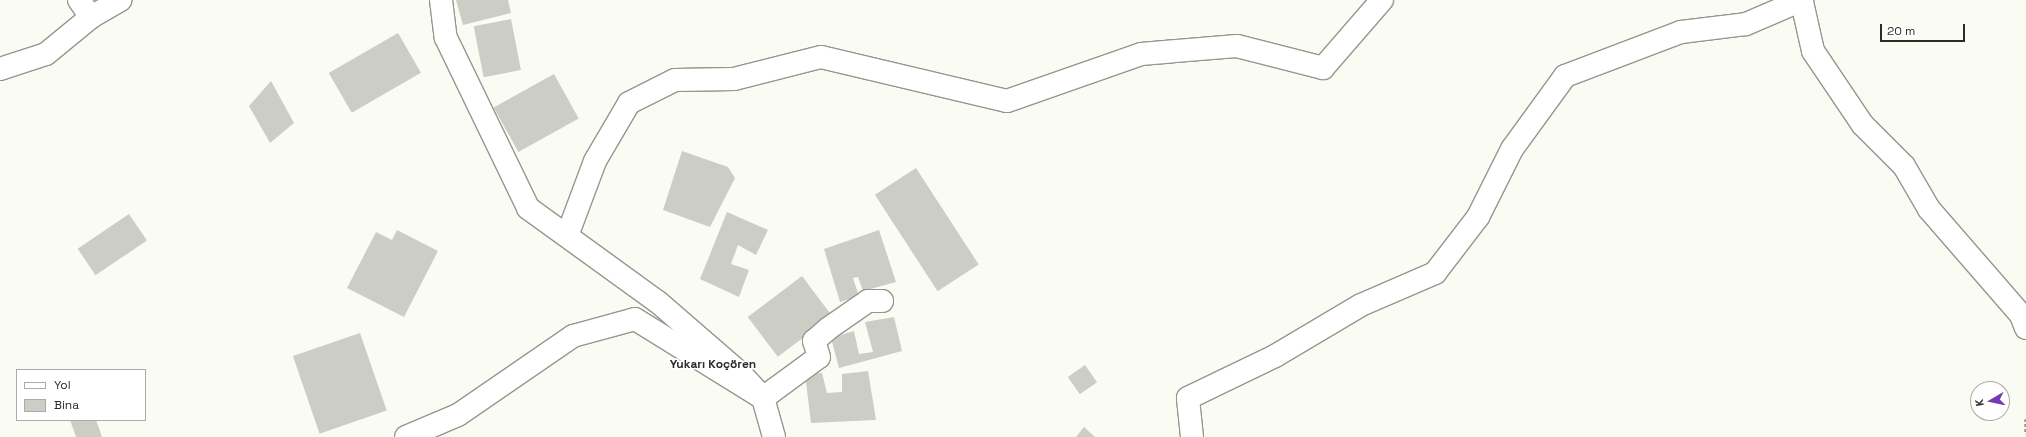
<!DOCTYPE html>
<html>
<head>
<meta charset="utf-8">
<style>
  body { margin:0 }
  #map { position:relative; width:2026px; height:437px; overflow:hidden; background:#fafcf4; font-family:"Space Grotesk",sans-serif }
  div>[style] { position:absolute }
  .building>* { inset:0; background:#cccec6; transform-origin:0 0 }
  .path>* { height:2.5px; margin-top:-1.25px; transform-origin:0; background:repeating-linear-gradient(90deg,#979892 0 3px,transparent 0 5px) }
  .roads { filter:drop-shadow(1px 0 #95978f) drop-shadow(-1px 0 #95978f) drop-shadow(0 1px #95978f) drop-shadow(0 -1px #95978f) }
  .street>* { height:22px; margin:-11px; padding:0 11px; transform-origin:11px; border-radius:11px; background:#fff }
  .secondary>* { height:22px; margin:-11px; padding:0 11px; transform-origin:11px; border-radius:11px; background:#fff }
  span { translate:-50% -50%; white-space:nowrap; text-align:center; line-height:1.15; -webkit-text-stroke:3px #fff; paint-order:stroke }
  .neighbourhood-label { font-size:12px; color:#2c2c29; font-weight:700 }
  .legend { position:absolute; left:16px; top:369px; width:130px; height:52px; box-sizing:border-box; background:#fff; border:1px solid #ababa9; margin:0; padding:5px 7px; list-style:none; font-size:12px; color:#2c2c29 }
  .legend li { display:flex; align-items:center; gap:8px; height:20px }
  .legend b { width:20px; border:1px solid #ababa9 }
  .north { position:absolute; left:1970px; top:381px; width:40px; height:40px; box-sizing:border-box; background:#fff; border:1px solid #ababa9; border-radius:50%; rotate:261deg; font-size:11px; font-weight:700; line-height:16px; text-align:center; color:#2c2c29 }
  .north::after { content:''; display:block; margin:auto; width:14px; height:18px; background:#763ab0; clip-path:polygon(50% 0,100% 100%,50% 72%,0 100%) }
  .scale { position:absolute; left:1880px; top:24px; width:85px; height:18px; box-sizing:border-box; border:2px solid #2c2c29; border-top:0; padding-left:5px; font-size:12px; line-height:14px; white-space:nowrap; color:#2c2c29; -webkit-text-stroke:3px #fff; paint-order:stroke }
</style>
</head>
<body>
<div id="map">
  <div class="building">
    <div style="clip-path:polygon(456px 0,508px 0,511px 13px,463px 25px)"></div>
    <div style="left:511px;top:19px;width:52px;height:38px;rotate:79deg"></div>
    <div style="left:398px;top:33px;width:46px;height:80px;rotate:60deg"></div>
    <div style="left:554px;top:74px;width:51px;height:69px;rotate:61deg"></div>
    <div style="clip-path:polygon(271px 81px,294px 123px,270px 143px,249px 106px)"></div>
    <div style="clip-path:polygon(682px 151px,728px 167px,735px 178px,710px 227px,663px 210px)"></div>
    <div style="left:916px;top:168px;width:115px;height:49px;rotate:57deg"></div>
    <div style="clip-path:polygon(727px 212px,768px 230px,756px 255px,738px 245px,731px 264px,749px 270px,739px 297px,700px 279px)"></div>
    <div style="left:129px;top:214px;width:32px;height:62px;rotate:56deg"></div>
    <div style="clip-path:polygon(397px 230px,438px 251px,404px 317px,347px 288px,376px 232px,392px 240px)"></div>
    <div style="clip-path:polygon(879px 230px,896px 282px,863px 291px,858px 277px,853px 278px,859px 296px,840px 302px,824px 249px)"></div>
    <div style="left:802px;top:276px;width:50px;height:68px;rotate:53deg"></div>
    <div style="clip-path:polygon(894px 317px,902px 351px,839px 368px,831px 338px,854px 331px,859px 354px,873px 352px,865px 322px)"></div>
    <div style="left:360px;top:333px;width:82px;height:71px;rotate:71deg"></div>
    <div style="left:1085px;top:365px;width:21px;height:21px;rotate:55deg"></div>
    <div style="clip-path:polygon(868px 371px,876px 420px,811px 423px,805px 374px,822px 373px,827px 393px,842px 392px,842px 374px)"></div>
    <div style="clip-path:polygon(70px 420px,96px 420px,102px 437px,76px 437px)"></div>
    <div style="clip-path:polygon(1084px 427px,1095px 437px,1076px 437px)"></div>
  </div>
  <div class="path">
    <div style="left:2026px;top:419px;width:15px;rotate:90deg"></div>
  </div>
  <div class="roads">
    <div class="street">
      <div style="left:79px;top:0;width:21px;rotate:55deg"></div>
      <div style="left:441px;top:0;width:38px;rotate:83deg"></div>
      <div style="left:446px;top:38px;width:189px;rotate:64.2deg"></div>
      <div style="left:528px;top:208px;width:160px;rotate:35.9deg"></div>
      <div style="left:658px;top:302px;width:110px;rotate:40.9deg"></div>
      <div style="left:741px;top:374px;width:33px;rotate:47deg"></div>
      <div style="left:763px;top:398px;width:41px;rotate:74.2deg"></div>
      <div style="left:1802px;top:2px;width:50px;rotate:77.3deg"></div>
      <div style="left:1813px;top:51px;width:89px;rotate:56deg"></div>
      <div style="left:1863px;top:125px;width:58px;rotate:45deg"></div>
      <div style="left:1904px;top:166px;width:50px;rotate:59.8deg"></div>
      <div style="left:1929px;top:209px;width:140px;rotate:49deg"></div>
      <div style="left:2021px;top:315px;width:14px;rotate:69deg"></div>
      <div style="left:567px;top:236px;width:80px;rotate:-69.5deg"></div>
      <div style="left:595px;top:161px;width:67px;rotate:-59.6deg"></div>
      <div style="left:629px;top:103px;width:51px;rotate:-26.6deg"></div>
      <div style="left:675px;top:80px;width:59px;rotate:-1deg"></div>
      <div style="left:734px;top:79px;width:90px;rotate:-14.2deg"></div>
      <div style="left:821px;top:57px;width:191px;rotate:13.3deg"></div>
      <div style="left:1007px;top:101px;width:142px;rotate:-19.3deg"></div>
      <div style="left:1141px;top:54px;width:96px;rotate:-4.8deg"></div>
      <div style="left:1237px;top:46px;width:89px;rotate:14.3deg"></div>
      <div style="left:1323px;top:68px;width:90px;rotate:-49.1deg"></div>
      <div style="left:406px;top:437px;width:56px;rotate:-22.9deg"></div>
      <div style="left:458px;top:415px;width:140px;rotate:-34.5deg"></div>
      <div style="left:573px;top:336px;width:64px;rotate:-15.3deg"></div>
      <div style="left:635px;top:319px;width:150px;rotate:31.7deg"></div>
      <div style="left:763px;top:398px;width:69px;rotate:-36.2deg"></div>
      <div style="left:819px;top:357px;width:17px;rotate:-107deg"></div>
      <div style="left:814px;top:341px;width:20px;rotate:-41deg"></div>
      <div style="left:829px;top:328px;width:47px;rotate:-34.7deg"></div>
      <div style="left:868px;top:301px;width:14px"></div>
      <div style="left:1192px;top:437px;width:39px;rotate:-96deg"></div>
      <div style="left:1188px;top:398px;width:97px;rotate:-25.8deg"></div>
      <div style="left:1275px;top:356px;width:100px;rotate:-30.7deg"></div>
      <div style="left:1361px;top:305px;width:81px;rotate:-23.4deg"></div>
      <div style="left:1435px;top:273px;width:71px;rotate:-52.5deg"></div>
      <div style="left:1478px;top:217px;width:76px;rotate:-63.4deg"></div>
      <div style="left:1512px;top:149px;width:90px;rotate:-54deg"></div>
      <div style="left:1565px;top:76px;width:124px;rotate:-20.8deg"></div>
      <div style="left:1681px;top:32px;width:65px;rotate:-7deg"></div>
      <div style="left:1746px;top:24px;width:61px;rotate:-23.2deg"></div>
    </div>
    <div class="secondary">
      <div style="left:0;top:69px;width:48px;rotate:-18.1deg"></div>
      <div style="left:46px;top:54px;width:58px;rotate:-39.4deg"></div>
      <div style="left:91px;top:17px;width:34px;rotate:-30deg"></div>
    </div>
  </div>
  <div class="neighbourhood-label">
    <span style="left:713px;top:365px">Yukarı Koçören</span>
  </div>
  <ul class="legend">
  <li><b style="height:5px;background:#fff"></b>Yol</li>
  <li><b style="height:11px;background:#cccec6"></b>Bina</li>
  </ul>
  <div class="north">K</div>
  <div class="scale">20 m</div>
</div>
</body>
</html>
